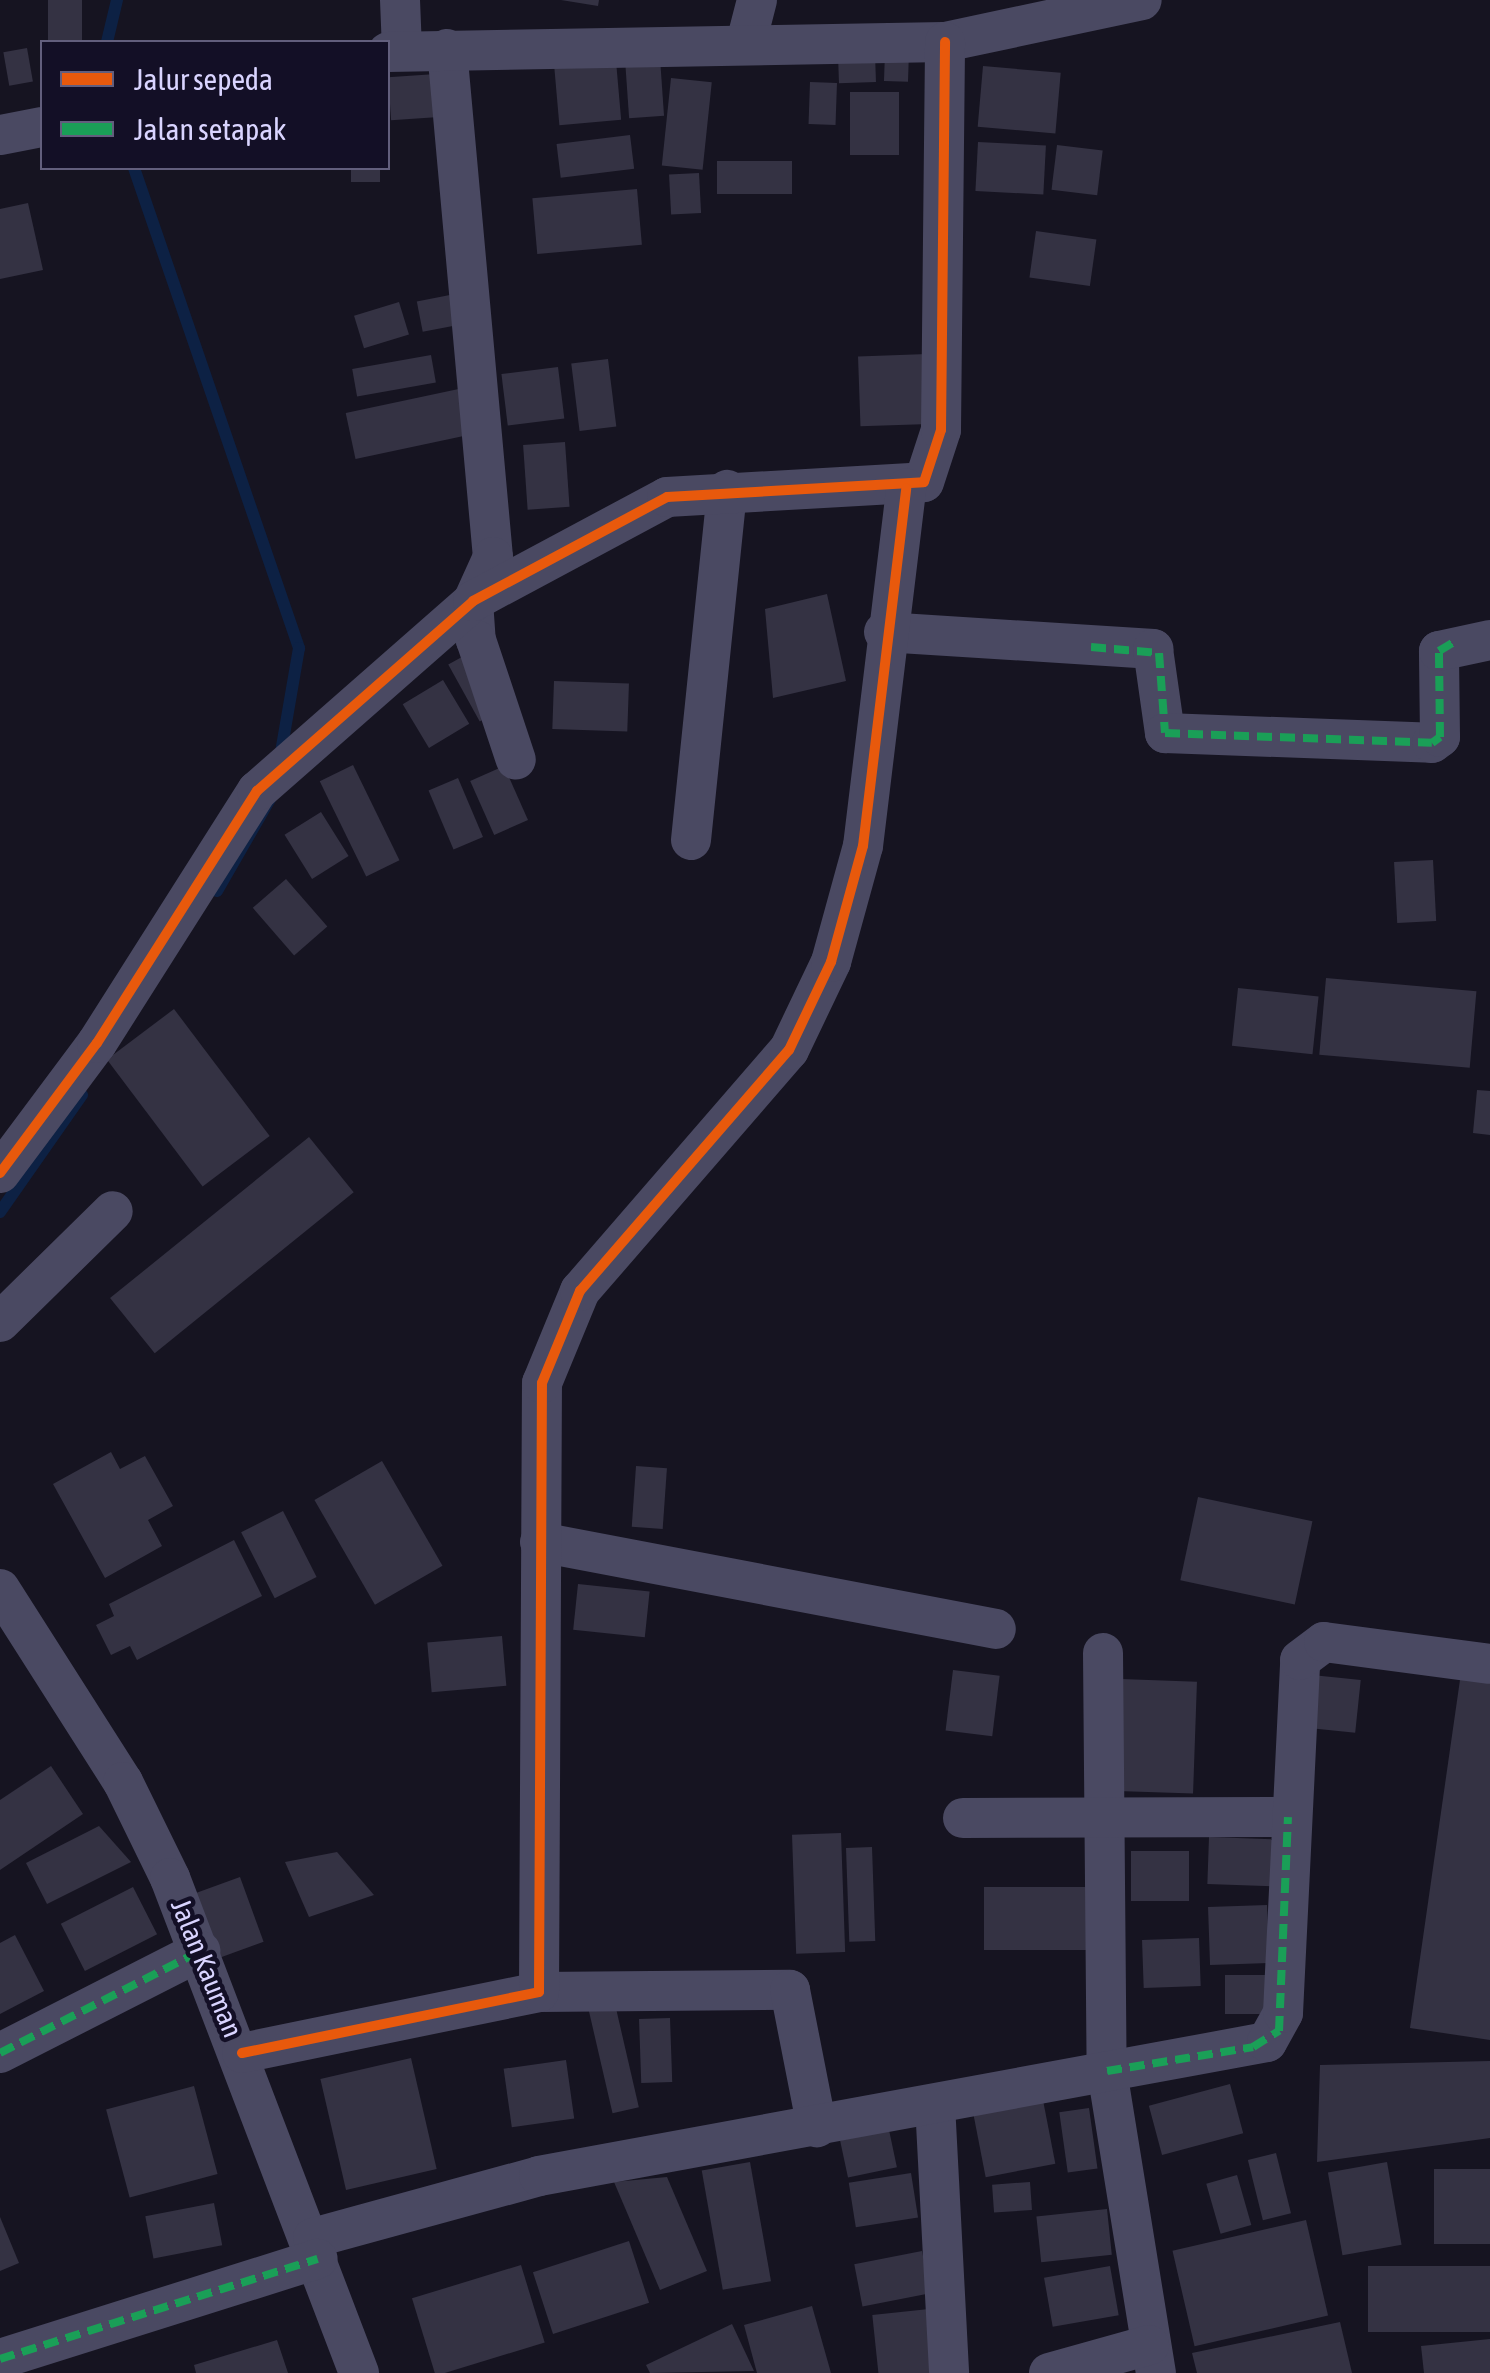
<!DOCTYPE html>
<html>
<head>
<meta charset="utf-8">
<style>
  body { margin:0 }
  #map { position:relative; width:1490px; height:2373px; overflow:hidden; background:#161421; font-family:"Asap Condensed",sans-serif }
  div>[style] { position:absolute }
  .stream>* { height:12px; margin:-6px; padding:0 6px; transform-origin:6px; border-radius:6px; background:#0d2144 }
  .building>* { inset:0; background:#343243; transform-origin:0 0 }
  .minor>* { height:40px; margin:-20px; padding:0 20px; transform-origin:20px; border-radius:20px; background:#4a4962 }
  .quiet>* { height:8px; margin-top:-4px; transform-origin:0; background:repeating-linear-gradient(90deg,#1a9f57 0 15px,transparent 0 23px) }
  .cycleway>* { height:10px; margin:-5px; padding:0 5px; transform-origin:5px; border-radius:5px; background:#e8590c }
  span { translate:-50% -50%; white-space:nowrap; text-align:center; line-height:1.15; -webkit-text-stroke:9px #130f26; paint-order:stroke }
  .street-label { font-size:28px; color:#d9d4ff }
  .legend { position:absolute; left:40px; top:40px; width:350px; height:130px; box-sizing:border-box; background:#130f26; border:2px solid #625e7d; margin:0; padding:12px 18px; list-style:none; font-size:30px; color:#d9d4ff }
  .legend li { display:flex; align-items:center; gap:20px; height:50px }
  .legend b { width:50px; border:2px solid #625e7d }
</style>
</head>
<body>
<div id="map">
  <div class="stream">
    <div style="left:107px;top:42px;width:43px;rotate:-76.6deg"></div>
    <div style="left:134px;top:168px;width:508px;rotate:71.03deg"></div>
    <div style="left:299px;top:648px;width:112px;rotate:99.8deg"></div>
    <div style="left:217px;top:891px;width:114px;rotate:-60.1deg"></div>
    <div style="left:0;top:1212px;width:143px;rotate:-55deg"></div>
  </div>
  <div class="building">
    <div style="left:48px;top:0;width:34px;height:42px"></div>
    <div style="clip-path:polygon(561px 0,599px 0,598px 6px)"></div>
    <div style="left:27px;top:48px;width:34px;height:24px;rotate:80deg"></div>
    <div style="left:885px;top:52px;width:24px;height:29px;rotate:2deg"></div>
    <div style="left:875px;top:54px;width:28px;height:37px;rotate:88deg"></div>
    <div style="left:660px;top:58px;width:58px;height:35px;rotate:86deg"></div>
    <div style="left:616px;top:61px;width:59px;height:62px;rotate:85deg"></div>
    <div style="left:983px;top:66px;width:78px;height:61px;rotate:5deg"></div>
    <div style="left:436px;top:74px;width:43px;height:48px;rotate:86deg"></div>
    <div style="left:671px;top:78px;width:41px;height:88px;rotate:6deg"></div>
    <div style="left:810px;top:82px;width:27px;height:42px;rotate:2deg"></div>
    <div style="left:850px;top:92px;width:49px;height:63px"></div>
    <div style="left:630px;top:135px;width:34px;height:74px;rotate:83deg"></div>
    <div style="left:978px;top:142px;width:68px;height:49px;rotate:3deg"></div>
    <div style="left:1057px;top:145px;width:46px;height:45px;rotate:7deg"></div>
    <div style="left:717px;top:161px;width:75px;height:33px"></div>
    <div style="left:351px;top:168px;width:29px;height:14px"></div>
    <div style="left:699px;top:173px;width:40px;height:30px;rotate:87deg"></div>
    <div style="left:637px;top:189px;width:56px;height:105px;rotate:85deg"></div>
    <div style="clip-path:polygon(28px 203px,43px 270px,0 279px,0 209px)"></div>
    <div style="left:1036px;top:231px;width:61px;height:47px;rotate:8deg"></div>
    <div style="left:460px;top:293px;width:31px;height:44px;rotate:79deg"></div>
    <div style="left:399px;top:302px;width:34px;height:47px;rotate:73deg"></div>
    <div style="left:927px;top:354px;width:70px;height:69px;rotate:88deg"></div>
    <div style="left:431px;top:355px;width:28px;height:80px;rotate:80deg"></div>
    <div style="left:608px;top:359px;width:68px;height:37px;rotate:83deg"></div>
    <div style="left:558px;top:367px;width:52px;height:57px;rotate:83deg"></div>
    <div style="left:468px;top:387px;width:47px;height:125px;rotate:78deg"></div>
    <div style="left:565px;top:442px;width:65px;height:42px;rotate:86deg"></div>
    <div style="clip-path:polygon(827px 594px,846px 681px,773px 698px,765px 609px)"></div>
    <div style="left:471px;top:652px;width:65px;height:26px;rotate:61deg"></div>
    <div style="left:443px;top:680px;width:51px;height:47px;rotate:59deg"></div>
    <div style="left:554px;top:681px;width:75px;height:48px;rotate:2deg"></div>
    <div style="left:353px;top:765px;width:106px;height:37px;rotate:64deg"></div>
    <div style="left:504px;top:766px;width:59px;height:37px;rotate:66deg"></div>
    <div style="left:458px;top:778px;width:64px;height:32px;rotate:67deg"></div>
    <div style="left:321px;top:812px;width:52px;height:43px;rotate:58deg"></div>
    <div style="left:1433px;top:860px;width:61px;height:39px;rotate:87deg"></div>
    <div style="left:286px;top:879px;width:63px;height:44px;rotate:49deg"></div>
    <div style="left:1326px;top:978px;width:151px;height:77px;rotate:5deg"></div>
    <div style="left:1238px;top:988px;width:81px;height:58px;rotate:6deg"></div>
    <div style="left:174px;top:1009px;width:159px;height:84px;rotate:53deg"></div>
    <div style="clip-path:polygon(1477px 1090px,1490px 1091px,1490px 1135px,1473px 1133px)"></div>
    <div style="left:309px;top:1137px;width:71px;height:256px;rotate:51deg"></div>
    <div style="clip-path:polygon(111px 1452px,120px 1469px,145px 1456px,173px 1506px,148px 1520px,162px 1546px,105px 1578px,53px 1484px)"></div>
    <div style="left:382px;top:1461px;width:121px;height:78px;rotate:60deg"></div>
    <div style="left:636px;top:1466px;width:31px;height:61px;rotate:4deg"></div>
    <div style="left:1198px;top:1497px;width:117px;height:85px;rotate:12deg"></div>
    <div style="left:283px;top:1511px;width:74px;height:47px;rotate:63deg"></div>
    <div style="clip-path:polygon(234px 1540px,262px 1596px,137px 1660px,130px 1646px,111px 1655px,96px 1625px,114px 1616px,109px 1604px)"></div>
    <div style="left:578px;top:1584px;width:72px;height:46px;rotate:6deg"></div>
    <div style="left:502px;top:1636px;width:50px;height:75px;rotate:85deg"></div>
    <div style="clip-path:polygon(1462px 1666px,1490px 1670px,1490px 2040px,1410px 2028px)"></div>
    <div style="left:953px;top:1670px;width:47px;height:61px;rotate:7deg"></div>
    <div style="left:1312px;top:1675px;width:49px;height:53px;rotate:6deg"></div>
    <div style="left:1121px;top:1679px;width:76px;height:112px;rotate:2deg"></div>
    <div style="clip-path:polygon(51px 1766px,83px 1814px,0 1870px,0 1800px)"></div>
    <div style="clip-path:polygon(99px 1826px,131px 1862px,47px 1904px,26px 1863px)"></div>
    <div style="left:841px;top:1833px;width:119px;height:49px;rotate:88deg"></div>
    <div style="left:1209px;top:1837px;width:65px;height:47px;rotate:2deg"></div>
    <div style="left:872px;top:1847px;width:94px;height:26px;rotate:88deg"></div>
    <div style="left:1131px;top:1851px;width:58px;height:50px"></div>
    <div style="clip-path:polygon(337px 1852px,374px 1895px,309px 1917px,285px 1862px)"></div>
    <div style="left:240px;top:1877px;width:69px;height:49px;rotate:70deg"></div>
    <div style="left:133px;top:1887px;width:53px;height:81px;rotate:63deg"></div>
    <div style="left:984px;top:1887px;width:102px;height:63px"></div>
    <div style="left:1267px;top:1905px;width:58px;height:59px;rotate:88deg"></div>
    <div style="clip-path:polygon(15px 1935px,44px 1991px,0 2014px,0 1943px)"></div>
    <div style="left:1199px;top:1938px;width:48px;height:57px;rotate:88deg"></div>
    <div style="left:1272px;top:1975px;width:39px;height:47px;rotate:90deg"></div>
    <div style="left:615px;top:2004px;width:106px;height:27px;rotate:77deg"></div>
    <div style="left:670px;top:2018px;width:64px;height:31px;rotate:88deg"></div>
    <div style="left:411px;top:2058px;width:114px;height:93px;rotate:77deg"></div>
    <div style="left:566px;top:2060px;width:59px;height:63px;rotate:82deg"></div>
    <div style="clip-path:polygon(1490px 2061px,1490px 2138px,1317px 2162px,1320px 2065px)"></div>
    <div style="left:1230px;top:2084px;width:51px;height:84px;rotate:75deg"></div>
    <div style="left:194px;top:2086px;width:91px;height:91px;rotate:75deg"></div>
    <div style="left:1042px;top:2095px;width:70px;height:71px;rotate:79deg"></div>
    <div style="left:1089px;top:2108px;width:61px;height:30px;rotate:82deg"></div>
    <div style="left:889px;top:2130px;width:38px;height:50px;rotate:78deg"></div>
    <div style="left:1276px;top:2153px;width:62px;height:29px;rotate:76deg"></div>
    <div style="left:750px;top:2162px;width:121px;height:49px;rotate:80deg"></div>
    <div style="left:1387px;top:2162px;width:84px;height:60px;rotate:80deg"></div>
    <div style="left:1490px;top:2169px;width:75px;height:56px;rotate:90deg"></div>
    <div style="left:911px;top:2173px;width:45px;height:63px;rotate:81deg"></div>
    <div style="left:1237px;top:2175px;width:52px;height:32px;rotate:74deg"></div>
    <div style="clip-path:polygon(667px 2177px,707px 2271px,660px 2290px,614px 2182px)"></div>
    <div style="left:1030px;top:2182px;width:28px;height:38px;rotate:86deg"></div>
    <div style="left:214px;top:2203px;width:43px;height:70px;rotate:79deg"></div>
    <div style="left:1107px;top:2209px;width:46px;height:71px;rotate:84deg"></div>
    <div style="clip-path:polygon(0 2217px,19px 2263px,0 2271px)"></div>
    <div style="left:1306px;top:2220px;width:98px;height:137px;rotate:77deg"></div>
    <div style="left:629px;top:2241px;width:65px;height:101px;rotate:72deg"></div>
    <div style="left:922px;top:2251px;width:43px;height:69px;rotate:79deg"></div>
    <div style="left:521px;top:2265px;width:81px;height:114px;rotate:73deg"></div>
    <div style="left:1110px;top:2266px;width:50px;height:67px;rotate:80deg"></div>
    <div style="left:1490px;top:2266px;width:66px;height:122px;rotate:90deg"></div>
    <div style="clip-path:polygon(812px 2306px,831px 2373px,757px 2373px,744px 2325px)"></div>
    <div style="left:929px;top:2309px;width:64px;height:57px;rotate:84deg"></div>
    <div style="clip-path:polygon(1340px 2322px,1352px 2373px,1197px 2373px,1192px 2353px)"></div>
    <div style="clip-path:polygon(732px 2324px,754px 2371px,650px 2373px,646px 2365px)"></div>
    <div style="clip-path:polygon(1490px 2339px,1490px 2373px,1424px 2373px,1421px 2346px)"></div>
    <div style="clip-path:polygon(277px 2340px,288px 2373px,196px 2373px,194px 2365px)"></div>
  </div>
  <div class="minor">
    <div style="left:400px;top:0;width:50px;rotate:87.7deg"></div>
    <div style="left:747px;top:39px;width:40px;rotate:-75.6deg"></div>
    <div style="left:447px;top:49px;width:510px;rotate:84.83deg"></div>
    <div style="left:493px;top:557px;width:48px;rotate:114.4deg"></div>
    <div style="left:473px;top:601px;width:39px;rotate:86deg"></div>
    <div style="left:476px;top:640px;width:126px;rotate:71.6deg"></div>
    <div style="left:388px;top:52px;width:557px;rotate:-1.03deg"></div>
    <div style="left:945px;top:42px;width:201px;rotate:-12deg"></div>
    <div style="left:0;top:135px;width:43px;rotate:-10.8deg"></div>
    <div style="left:884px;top:632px;width:270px;rotate:3.6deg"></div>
    <div style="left:1153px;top:649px;width:85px;rotate:81.9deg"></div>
    <div style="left:1165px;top:733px;width:267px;rotate:2.1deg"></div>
    <div style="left:1432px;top:743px;width:10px;rotate:-37deg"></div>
    <div style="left:1440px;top:737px;width:86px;rotate:-90.7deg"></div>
    <div style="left:1439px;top:651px;width:52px;rotate:-12.2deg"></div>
    <div style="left:691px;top:840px;width:352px;rotate:-84.1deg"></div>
    <div style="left:0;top:1173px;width:162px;rotate:-53.3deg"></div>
    <div style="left:97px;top:1043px;width:299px;rotate:-57.6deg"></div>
    <div style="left:257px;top:791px;width:288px;rotate:-41.3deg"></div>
    <div style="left:473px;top:601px;width:220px;rotate:-28.2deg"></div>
    <div style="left:667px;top:497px;width:257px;rotate:-3.3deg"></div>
    <div style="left:924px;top:482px;width:55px;rotate:-71.9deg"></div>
    <div style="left:941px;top:430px;width:388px;rotate:-89.4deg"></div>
    <div style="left:0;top:1322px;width:158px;rotate:-44.5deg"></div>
    <div style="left:540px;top:1542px;width:464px;rotate:10.8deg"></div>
    <div style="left:0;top:1589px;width:229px;rotate:57.5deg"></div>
    <div style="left:123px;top:1782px;width:107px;rotate:63.9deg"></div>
    <div style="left:170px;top:1878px;width:530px;rotate:69.1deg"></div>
    <div style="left:1103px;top:1653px;width:418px;rotate:89.5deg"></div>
    <div style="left:1107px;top:2071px;width:306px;rotate:80.8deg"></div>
    <div style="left:963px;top:1818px;width:325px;rotate:-0.2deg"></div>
    <div style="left:539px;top:1992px;width:251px;rotate:-0.5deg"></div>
    <div style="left:790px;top:1990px;width:140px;rotate:78.9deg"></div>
    <div style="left:0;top:2053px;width:225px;rotate:-27deg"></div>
    <div style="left:242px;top:2053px;width:303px;rotate:-11.6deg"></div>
    <div style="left:539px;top:1992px;width:609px;rotate:-89.72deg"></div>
    <div style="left:542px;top:1383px;width:100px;rotate:-67.6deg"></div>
    <div style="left:580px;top:1291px;width:319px;rotate:-49.1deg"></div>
    <div style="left:789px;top:1050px;width:98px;rotate:-64.5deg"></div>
    <div style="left:831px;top:962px;width:120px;rotate:-74.6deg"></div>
    <div style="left:863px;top:846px;width:360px;rotate:-83.1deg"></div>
    <div style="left:935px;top:2104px;width:269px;rotate:87deg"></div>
    <div style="left:313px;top:2238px;width:234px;rotate:-15.3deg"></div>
    <div style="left:539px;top:2176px;width:740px;rotate:-10.43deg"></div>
    <div style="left:1267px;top:2042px;width:33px;rotate:-61deg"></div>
    <div style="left:1283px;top:2013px;width:353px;rotate:-87.2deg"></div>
    <div style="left:1300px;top:1660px;width:30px;rotate:-37deg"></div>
    <div style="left:1324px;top:1642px;width:167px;rotate:7.5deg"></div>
    <div style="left:0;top:2359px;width:333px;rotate:-17.5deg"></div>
    <div style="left:1049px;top:2373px;width:104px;rotate:-15.6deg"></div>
  </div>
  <div class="quiet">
    <div style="left:1091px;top:647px;width:68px;rotate:5deg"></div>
    <div style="left:1159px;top:653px;width:80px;rotate:85.7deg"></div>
    <div style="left:1165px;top:733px;width:267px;rotate:2.1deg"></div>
    <div style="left:1432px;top:743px;width:10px;rotate:-37deg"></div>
    <div style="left:1440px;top:737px;width:86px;rotate:-90.7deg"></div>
    <div style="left:1439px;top:651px;width:21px;rotate:-31deg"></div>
    <div style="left:0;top:2053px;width:225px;rotate:-27deg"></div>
    <div style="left:1107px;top:2071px;width:148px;rotate:-9.3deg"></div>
    <div style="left:1253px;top:2047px;width:31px;rotate:-32deg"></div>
    <div style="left:1279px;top:2031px;width:214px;rotate:-87.6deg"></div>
    <div style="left:0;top:2359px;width:333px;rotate:-17.5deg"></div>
  </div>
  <div class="cycleway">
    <div style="left:0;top:1173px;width:162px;rotate:-53.3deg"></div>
    <div style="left:97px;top:1043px;width:299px;rotate:-57.6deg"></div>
    <div style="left:257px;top:791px;width:288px;rotate:-41.3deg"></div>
    <div style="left:473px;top:601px;width:220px;rotate:-28.2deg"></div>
    <div style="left:667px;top:497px;width:257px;rotate:-3.3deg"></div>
    <div style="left:924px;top:482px;width:55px;rotate:-71.9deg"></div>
    <div style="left:941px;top:430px;width:388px;rotate:-89.4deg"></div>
    <div style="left:242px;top:2053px;width:303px;rotate:-11.6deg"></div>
    <div style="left:539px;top:1992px;width:609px;rotate:-89.72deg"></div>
    <div style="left:542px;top:1383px;width:100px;rotate:-67.6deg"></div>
    <div style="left:580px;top:1291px;width:319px;rotate:-49.1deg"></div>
    <div style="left:789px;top:1050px;width:98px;rotate:-64.5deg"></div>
    <div style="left:831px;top:962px;width:120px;rotate:-74.6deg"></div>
    <div style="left:863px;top:846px;width:360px;rotate:-83.1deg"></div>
  </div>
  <div class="street-label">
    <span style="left:207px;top:1968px;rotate:68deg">Jalan Kauman</span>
  </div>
  <ul class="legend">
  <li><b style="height:12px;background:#e8590c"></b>Jalur sepeda</li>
  <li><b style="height:12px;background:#1a9f57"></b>Jalan setapak</li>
  </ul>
</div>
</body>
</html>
